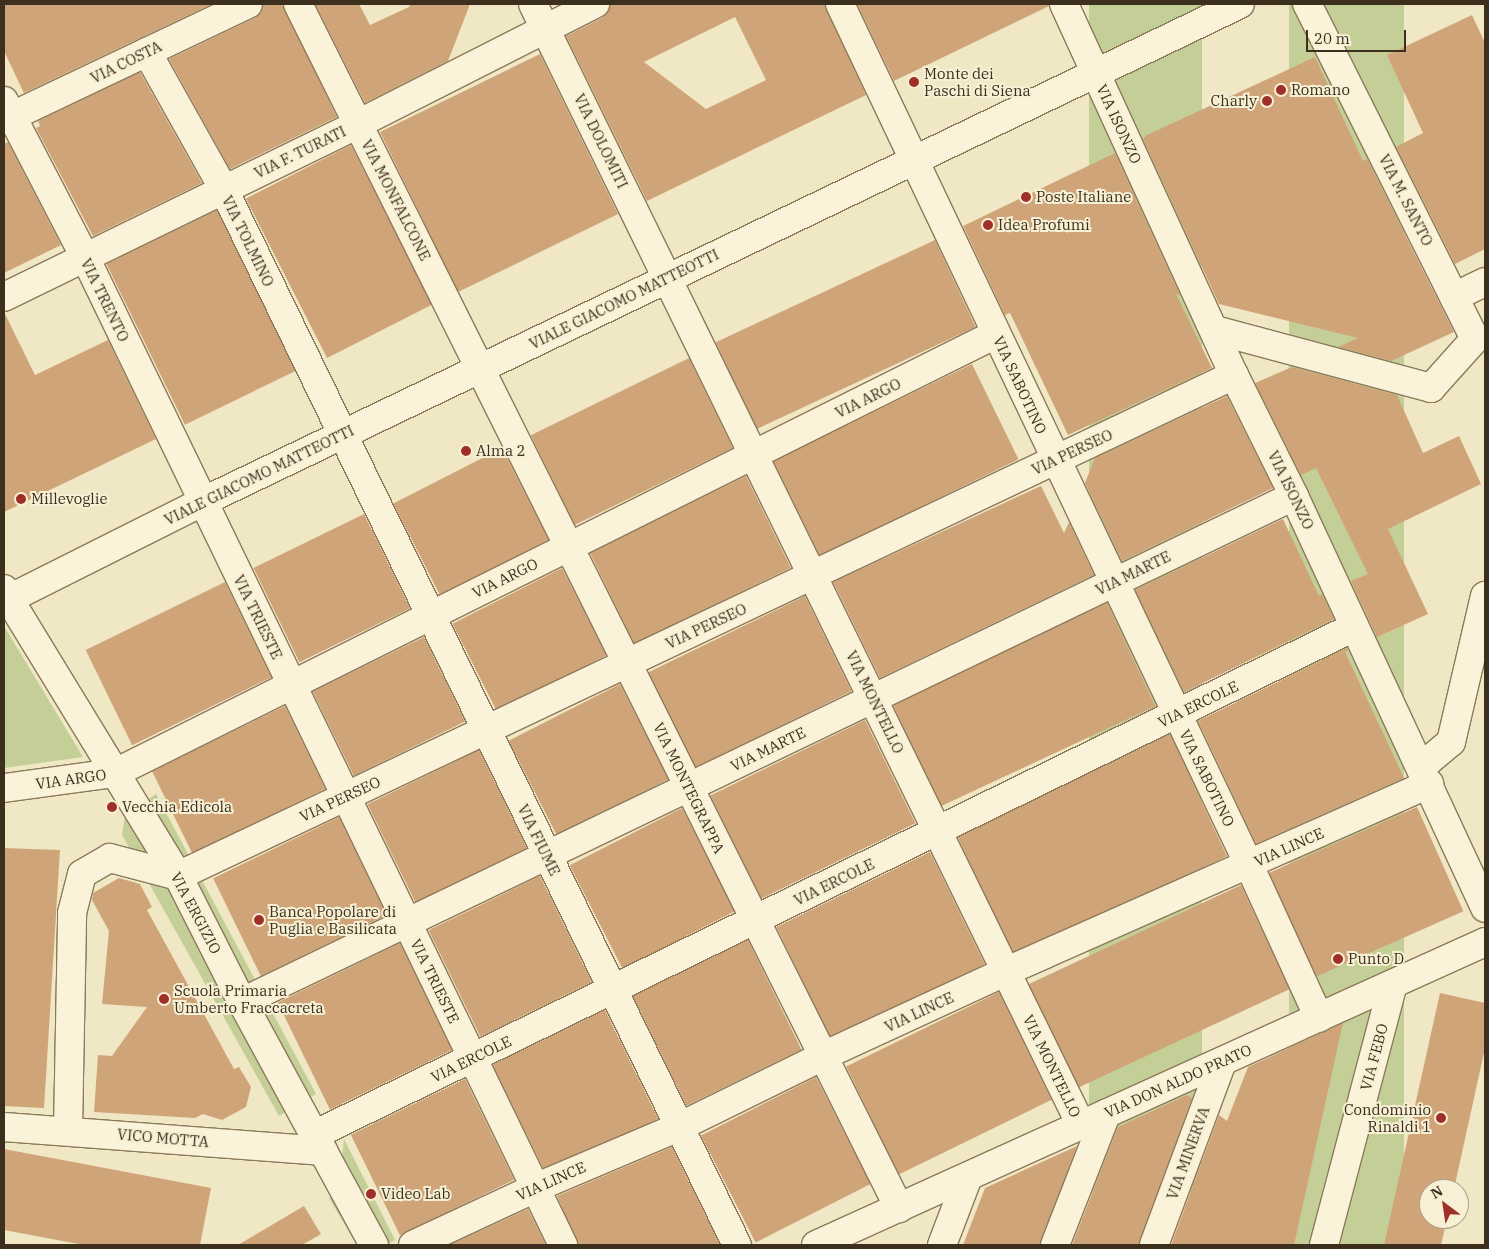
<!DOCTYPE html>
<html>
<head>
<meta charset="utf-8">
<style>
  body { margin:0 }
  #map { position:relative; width:1489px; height:1249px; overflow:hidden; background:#f0e7c5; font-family:"IBM Plex Serif",serif }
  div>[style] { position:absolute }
  .green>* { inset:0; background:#c4cf98; transform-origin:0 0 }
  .building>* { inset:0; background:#d0a479; transform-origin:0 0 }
  .roads { filter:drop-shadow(1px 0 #8c795a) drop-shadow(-1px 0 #8c795a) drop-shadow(0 1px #8c795a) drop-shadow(0 -1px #8c795a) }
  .pedestrian>* { height:28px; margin:-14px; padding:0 14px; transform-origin:14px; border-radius:14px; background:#faf3d9 }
  .minor>* { height:28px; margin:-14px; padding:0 14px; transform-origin:14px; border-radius:14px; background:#faf3d9 }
  .tertiary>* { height:28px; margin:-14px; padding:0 14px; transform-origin:14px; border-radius:14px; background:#faf3d9 }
  .dots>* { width:14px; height:14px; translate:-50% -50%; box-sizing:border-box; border:2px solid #f7f0d5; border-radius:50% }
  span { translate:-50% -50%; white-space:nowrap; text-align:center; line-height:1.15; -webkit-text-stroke:4px #f7f0d5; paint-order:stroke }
  .street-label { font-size:15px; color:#3c2f1e }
  .poi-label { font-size:15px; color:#3c2f1e }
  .left { translate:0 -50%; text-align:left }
  .right { translate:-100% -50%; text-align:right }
  .frame { position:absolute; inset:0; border:5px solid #3c2f1e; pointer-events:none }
  .north { position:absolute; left:1419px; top:1179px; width:50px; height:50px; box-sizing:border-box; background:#f7f0d5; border:1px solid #aca38c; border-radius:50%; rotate:329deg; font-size:14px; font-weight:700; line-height:20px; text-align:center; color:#3c2f1e }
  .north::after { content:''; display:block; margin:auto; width:18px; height:22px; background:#9e3027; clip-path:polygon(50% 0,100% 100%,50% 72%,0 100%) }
  .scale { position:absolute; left:1306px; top:30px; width:100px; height:22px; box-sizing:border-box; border:2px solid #3c2f1e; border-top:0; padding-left:6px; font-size:15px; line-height:18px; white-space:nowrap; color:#3c2f1e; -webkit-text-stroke:4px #f7f0d5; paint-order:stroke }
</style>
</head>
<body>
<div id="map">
  <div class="green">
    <div style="left:1089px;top:4px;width:113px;height:1188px"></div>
    <div style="left:1289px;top:4px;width:115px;height:1361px"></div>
    <div style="clip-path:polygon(4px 626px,83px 757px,4px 768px)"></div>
    <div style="clip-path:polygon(156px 794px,316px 1094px,279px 1116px,122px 835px,125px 816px)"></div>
    <div style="clip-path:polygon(344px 1139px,395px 1240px,384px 1245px,357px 1245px,329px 1198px,338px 1193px)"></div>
  </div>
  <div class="building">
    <div style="clip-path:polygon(4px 4px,212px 4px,24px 93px,4px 51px)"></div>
    <div style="clip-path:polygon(263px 4px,282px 4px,337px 117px,230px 169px,169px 59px,255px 18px,261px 12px)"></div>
    <div style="clip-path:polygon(315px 4px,359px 4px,370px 25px,409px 7px,410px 4px,470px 4px,448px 61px,365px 103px)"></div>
    <div style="clip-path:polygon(evenodd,610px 4px,825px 4px,866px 95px,647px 201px,566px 36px,602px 18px,608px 12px,610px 4px,735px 17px,766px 80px,706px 109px,644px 62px,735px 17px)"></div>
    <div style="clip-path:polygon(857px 4px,1049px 4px,1049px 6px,894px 81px)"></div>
    <div style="clip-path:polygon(1472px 15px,1485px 43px,1485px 249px,1455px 264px,1396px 147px,1423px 133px,1387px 55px)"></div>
    <div style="left:540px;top:54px;width:178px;height:178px;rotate:64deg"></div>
    <div style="clip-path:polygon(1315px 57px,1363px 161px,1367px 159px,1454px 332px,1391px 361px,1338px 347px,1358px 338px,1219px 304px,1143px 139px,1145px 136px)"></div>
    <div style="clip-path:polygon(140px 72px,202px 183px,93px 236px,36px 128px,40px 126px,38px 121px)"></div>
    <div style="clip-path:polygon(8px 142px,61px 245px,4px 273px,4px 144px)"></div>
    <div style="left:351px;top:145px;width:179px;height:118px;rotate:63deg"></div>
    <div style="clip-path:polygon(1115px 153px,1180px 295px,1176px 294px,1212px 368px,1068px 435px,1010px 313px,1005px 315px,963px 226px)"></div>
    <div style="left:217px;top:210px;width:179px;height:123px;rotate:64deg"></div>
    <div style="left:935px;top:240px;width:96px;height:242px;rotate:65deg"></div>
    <div style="clip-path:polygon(4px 312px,35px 375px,108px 340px,156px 439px,4px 512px)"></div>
    <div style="left:689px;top:358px;width:100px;height:176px;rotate:64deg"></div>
    <div style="left:972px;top:364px;width:106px;height:221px;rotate:64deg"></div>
    <div style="clip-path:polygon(1292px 367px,1397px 395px,1423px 453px,1459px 436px,1481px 484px,1388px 529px,1428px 614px,1377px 637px,1351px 581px,1368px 574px,1316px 468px,1301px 475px,1255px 383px)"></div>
    <div style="clip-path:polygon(1227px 396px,1273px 488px,1122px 561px,1085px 483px,1095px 458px)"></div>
    <div style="left:502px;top:448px;width:103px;height:122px;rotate:63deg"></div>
    <div style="left:746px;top:476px;width:102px;height:174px;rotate:64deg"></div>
    <div style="clip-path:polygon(1041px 486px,1064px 533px,1069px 522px,1094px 575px,880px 678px,833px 582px)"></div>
    <div style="left:364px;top:514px;width:105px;height:123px;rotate:64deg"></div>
    <div style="clip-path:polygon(1283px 519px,1319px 596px,1322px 594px,1334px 619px,1184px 692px,1135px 590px)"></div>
    <div style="left:562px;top:568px;width:98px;height:123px;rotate:63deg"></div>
    <div style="left:225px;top:582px;width:106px;height:155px;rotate:64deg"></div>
    <div style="left:805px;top:596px;width:106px;height:174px;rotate:64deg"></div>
    <div style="left:1107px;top:603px;width:114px;height:237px;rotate:65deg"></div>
    <div style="left:424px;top:637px;width:94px;height:124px;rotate:64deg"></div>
    <div style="clip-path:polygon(1347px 648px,1348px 650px,1345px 652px,1404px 778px,1256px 844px,1198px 721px)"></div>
    <div style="left:620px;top:684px;width:107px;height:125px;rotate:63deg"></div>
    <div style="left:285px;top:706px;width:92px;height:148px;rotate:64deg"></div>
    <div style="left:865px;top:720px;width:115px;height:172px;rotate:64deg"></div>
    <div style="left:1170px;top:734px;width:135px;height:236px;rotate:65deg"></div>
    <div style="left:479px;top:750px;width:109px;height:124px;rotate:64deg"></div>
    <div style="left:1417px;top:807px;width:114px;height:162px;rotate:66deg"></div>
    <div style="left:682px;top:808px;width:116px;height:126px;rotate:63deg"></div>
    <div style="left:339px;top:817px;width:109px;height:140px;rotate:64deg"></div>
    <div style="clip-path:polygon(4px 848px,60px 850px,44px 1108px,4px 1106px)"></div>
    <div style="left:930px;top:852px;width:125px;height:171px;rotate:64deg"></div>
    <div style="left:540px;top:876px;width:118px;height:124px;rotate:64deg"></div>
    <div style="clip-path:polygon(119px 878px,140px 884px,152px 907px,147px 910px,234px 1069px,239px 1067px,251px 1087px,246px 1107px,222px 1120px,203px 1114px,195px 1118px,94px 1112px,98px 1055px,112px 1056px,147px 1007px,102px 1004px,109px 931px,92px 900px,93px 893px)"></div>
    <div style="left:1241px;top:885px;width:115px;height:234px;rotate:65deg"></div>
    <div style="left:748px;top:940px;width:122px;height:128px;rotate:64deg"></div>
    <div style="left:400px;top:943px;width:119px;height:136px;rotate:64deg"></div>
    <div style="left:999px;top:992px;width:120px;height:170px;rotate:64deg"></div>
    <div style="clip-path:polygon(1440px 993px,1485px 1003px,1485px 1048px,1454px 1189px,1429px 1189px,1429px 1219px,1447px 1219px,1441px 1245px,1384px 1245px)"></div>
    <div style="left:605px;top:1010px;width:121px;height:125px;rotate:64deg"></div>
    <div style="clip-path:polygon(1343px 1023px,1294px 1245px,1171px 1245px,1219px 1115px,1227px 1121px,1248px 1067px)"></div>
    <div style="left:816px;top:1077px;width:120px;height:129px;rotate:63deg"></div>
    <div style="left:465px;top:1079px;width:112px;height:127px;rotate:64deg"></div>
    <div style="clip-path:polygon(1187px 1095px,1192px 1098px,1139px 1245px,1072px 1245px,1118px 1127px)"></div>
    <div style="clip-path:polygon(1077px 1146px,1040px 1245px,963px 1245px,985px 1188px)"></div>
    <div style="clip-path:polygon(672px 1147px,720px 1245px,578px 1245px,557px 1196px)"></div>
    <div style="clip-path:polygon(4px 1149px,211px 1188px,200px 1245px,84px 1245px,4px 1230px)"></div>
    <div style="clip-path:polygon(304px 1206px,321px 1234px,302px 1245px,238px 1245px)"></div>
    <div style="clip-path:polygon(528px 1209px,546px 1245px,449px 1245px)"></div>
  </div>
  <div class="roads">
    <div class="pedestrian">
      <div style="left:1421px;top:767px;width:39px;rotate:-40deg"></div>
      <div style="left:1451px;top:742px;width:150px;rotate:-76.9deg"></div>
      <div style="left:68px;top:1130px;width:217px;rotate:-88.9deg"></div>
      <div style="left:72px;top:913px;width:40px;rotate:-75.6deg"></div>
      <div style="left:82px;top:874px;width:32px;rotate:-30deg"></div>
      <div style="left:110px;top:858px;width:70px;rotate:14.8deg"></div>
    </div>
    <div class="minor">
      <div style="left:298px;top:4px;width:1346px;rotate:63.47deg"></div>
      <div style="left:533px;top:4px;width:1248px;rotate:63.95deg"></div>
      <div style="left:840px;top:4px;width:953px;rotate:64.59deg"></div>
      <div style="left:1249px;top:865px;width:168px;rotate:65.4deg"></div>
      <div style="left:1064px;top:4px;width:408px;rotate:65.4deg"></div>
      <div style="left:1234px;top:375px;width:135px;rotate:63.6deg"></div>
      <div style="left:1294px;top:496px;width:454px;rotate:65.1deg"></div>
      <div style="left:147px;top:52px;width:158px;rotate:60.8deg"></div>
      <div style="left:224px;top:190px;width:1173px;rotate:64.07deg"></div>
      <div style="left:4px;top:101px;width:176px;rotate:62.6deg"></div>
      <div style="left:85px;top:257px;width:1098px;rotate:64.18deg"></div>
      <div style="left:4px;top:120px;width:270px;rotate:-25.4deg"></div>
      <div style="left:4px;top:297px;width:394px;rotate:-26deg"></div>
      <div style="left:358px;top:124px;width:266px;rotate:-26.9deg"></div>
      <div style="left:1454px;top:297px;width:34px;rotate:-26deg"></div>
      <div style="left:1215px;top:330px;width:224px;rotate:15deg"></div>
      <div style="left:1431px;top:388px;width:66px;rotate:-48.1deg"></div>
      <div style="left:1475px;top:339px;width:375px;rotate:-116.6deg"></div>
      <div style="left:9px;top:599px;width:324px;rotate:58.6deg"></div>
      <div style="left:178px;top:876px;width:141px;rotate:63.1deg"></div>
      <div style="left:242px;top:1002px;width:277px;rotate:61.5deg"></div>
      <div style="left:4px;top:788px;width:112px;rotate:-7.7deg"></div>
      <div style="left:115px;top:773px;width:984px;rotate:-26.49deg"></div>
      <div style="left:178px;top:876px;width:1169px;rotate:-25.38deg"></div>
      <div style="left:242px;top:1002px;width:1167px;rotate:-25.69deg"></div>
      <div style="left:4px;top:1127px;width:320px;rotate:4.3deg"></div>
      <div style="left:314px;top:1135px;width:1157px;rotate:-26.03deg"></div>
      <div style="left:413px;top:1245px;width:135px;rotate:-25deg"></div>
      <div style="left:535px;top:1188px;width:156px;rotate:-23deg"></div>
      <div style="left:679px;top:1127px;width:161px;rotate:-26.2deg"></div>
      <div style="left:823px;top:1056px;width:203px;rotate:-24.8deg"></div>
      <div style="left:1007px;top:971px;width:462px;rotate:-23.9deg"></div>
      <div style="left:816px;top:1245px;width:734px;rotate:-24.37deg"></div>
      <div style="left:942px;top:1245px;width:73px;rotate:-69.1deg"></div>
      <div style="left:1055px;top:1245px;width:141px;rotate:-68.7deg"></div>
      <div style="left:1154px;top:1245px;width:195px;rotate:-69.6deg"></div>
      <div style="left:1324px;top:1245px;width:270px;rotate:-75.2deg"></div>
    </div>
    <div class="tertiary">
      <div style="left:4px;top:589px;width:11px;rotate:63deg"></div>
      <div style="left:9px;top:599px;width:216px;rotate:-26.7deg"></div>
      <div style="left:202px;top:502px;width:1151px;rotate:-25.63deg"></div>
    </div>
  </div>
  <div class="dots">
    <div style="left:914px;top:82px;background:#9e3027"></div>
    <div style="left:1281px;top:90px;background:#9e3027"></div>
    <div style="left:1267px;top:101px;background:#9e3027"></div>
    <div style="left:1026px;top:197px;background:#9e3027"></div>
    <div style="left:988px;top:225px;background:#9e3027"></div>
    <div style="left:466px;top:451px;background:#9e3027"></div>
    <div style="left:21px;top:499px;background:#9e3027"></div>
    <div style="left:112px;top:807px;background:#9e3027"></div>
    <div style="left:259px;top:920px;background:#9e3027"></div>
    <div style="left:1338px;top:959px;background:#9e3027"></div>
    <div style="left:164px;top:999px;background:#9e3027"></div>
    <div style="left:1441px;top:1118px;background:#9e3027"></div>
    <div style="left:371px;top:1194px;background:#9e3027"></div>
  </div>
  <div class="street-label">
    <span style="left:126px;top:62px;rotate:-26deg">VIA COSTA</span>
    <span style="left:1119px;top:124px;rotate:65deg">VIA ISONZO</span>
    <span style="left:601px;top:141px;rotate:64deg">VIA DOLOMITI</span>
    <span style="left:300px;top:152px;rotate:-26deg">VIA F. TURATI</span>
    <span style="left:396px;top:200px;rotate:63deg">VIA MONFALCONE</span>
    <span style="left:1406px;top:200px;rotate:63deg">VIA M. SANTO</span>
    <span style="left:248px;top:241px;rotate:64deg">VIA TOLMINO</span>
    <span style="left:624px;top:299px;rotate:-26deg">VIALE GIACOMO MATTEOTTI</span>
    <span style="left:105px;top:300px;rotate:64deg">VIA TRENTO</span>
    <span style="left:1020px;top:385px;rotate:65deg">VIA SABOTINO</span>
    <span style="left:868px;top:398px;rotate:-26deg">VIA ARGO</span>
    <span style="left:1072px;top:452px;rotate:-25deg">VIA PERSEO</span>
    <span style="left:259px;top:475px;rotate:-26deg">VIALE GIACOMO MATTEOTTI</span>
    <span style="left:1291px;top:490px;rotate:64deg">VIA ISONZO</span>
    <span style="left:1133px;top:573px;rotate:-26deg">VIA MARTE</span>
    <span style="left:505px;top:578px;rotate:-26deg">VIA ARGO</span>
    <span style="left:258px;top:617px;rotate:64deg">VIA TRIESTE</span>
    <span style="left:706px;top:626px;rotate:-25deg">VIA PERSEO</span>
    <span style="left:875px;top:702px;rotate:64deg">VIA MONTELLO</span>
    <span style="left:1198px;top:704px;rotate:-26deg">VIA ERCOLE</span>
    <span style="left:768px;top:749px;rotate:-26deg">VIA MARTE</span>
    <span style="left:1207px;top:778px;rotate:64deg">VIA SABOTINO</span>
    <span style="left:71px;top:779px;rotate:-8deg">VIA ARGO</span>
    <span style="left:689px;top:788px;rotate:64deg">VIA MONTEGRAPPA</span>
    <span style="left:340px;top:799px;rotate:-25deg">VIA PERSEO</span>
    <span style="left:539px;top:840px;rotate:64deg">VIA FIUME</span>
    <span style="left:1289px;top:847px;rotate:-24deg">VIA LINCE</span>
    <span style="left:834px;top:882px;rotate:-26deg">VIA ERCOLE</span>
    <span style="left:196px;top:913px;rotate:62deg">VIA ERGIZIO</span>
    <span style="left:435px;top:981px;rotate:64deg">VIA TRIESTE</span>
    <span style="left:919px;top:1012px;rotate:-25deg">VIA LINCE</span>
    <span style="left:1374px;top:1057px;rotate:-75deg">VIA FEBO</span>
    <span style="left:471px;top:1059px;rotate:-26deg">VIA ERCOLE</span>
    <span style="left:1052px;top:1066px;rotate:64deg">VIA MONTELLO</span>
    <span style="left:1178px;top:1081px;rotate:-24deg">VIA DON ALDO PRATO</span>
    <span style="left:163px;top:1138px;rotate:5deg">VICO MOTTA</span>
    <span style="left:1188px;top:1153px;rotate:-70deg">VIA MINERVA</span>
    <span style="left:551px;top:1181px;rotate:-24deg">VIA LINCE</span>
  </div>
  <div class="poi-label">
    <span class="left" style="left:924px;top:82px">Monte dei<br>Paschi di Siena</span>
    <span class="left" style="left:1291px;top:90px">Romano</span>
    <span class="right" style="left:1257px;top:101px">Charly</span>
    <span class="left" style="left:1036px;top:197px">Poste Italiane</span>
    <span class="left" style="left:998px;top:225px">Idea Profumi</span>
    <span class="left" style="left:476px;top:451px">Alma 2</span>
    <span class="left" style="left:31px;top:499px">Millevoglie</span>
    <span class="left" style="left:122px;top:807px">Vecchia Edicola</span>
    <span class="left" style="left:269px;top:920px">Banca Popolare di<br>Puglia e Basilicata</span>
    <span class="left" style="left:1348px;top:959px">Punto D</span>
    <span class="left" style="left:174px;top:999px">Scuola Primaria<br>Umberto Fraccacreta</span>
    <span class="right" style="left:1431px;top:1118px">Condominio<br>Rinaldi 1</span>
    <span class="left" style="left:381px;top:1194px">Video Lab</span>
  </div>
  <div class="frame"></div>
  <div class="north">N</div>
  <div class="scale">20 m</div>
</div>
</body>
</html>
